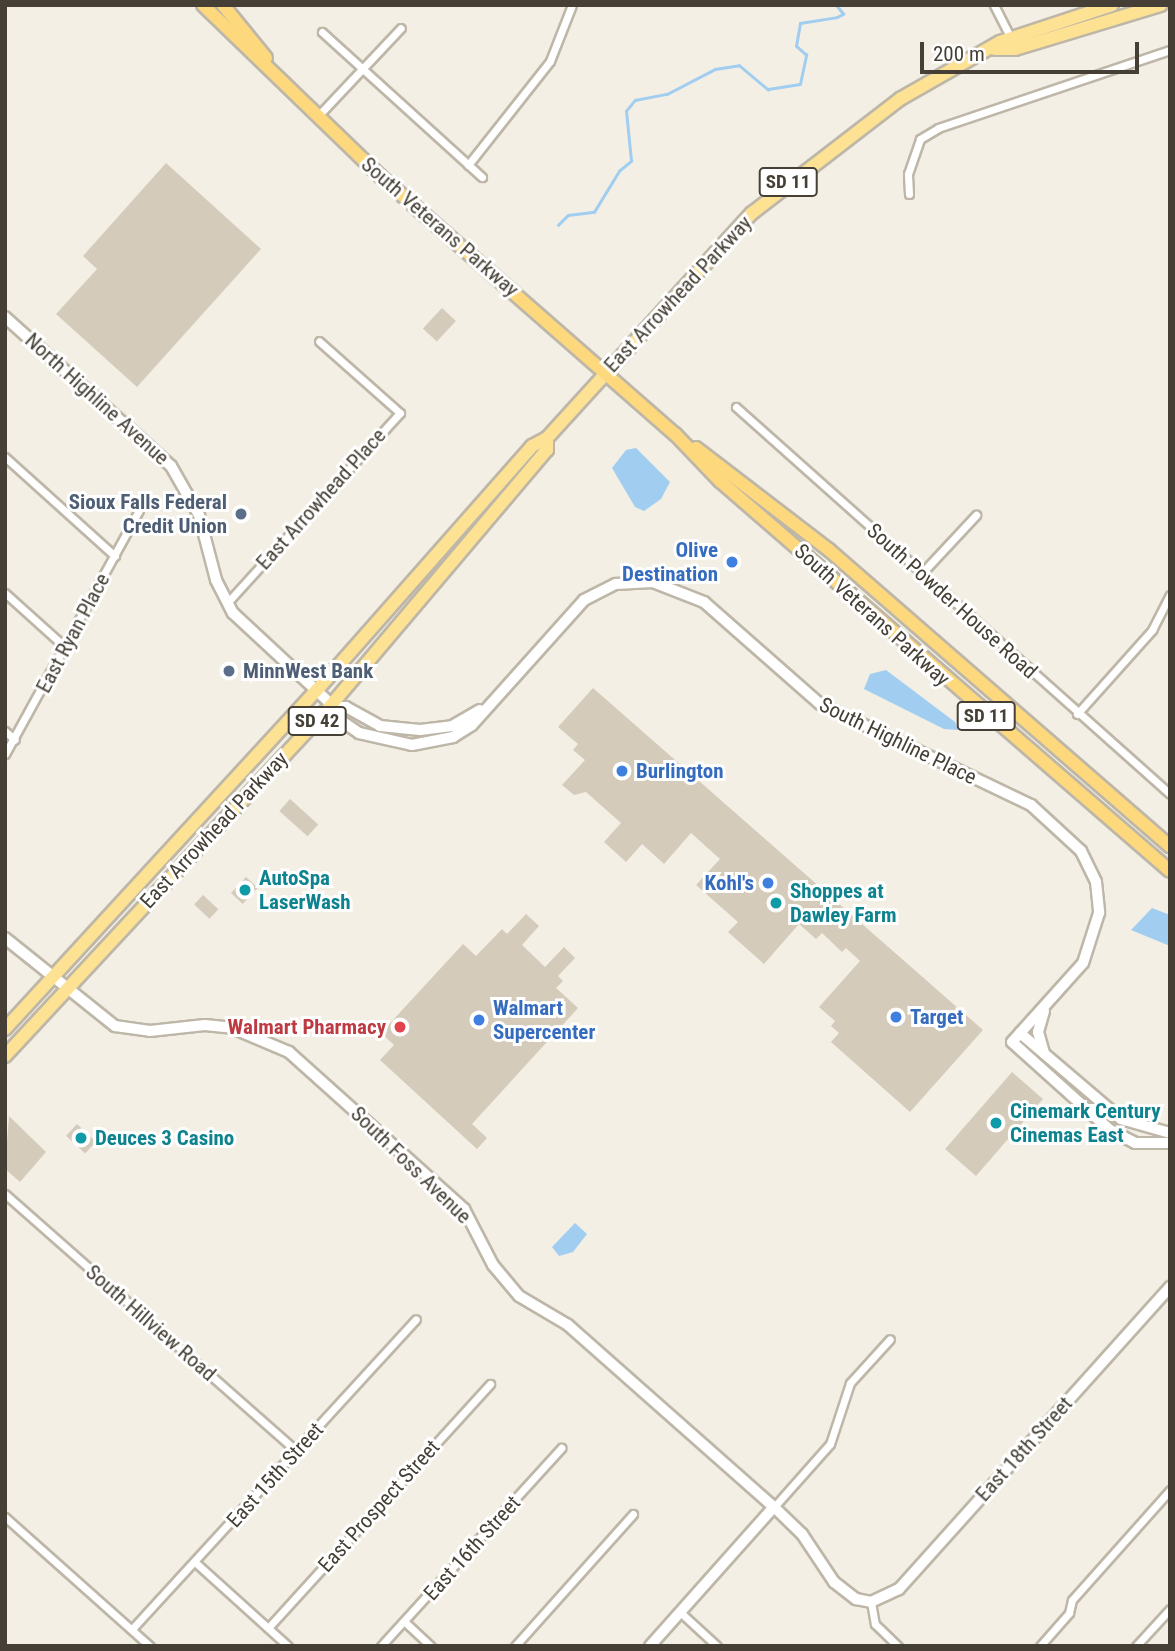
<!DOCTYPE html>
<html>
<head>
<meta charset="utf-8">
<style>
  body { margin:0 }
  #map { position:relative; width:1175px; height:1651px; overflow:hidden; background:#f3efe5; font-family:"Roboto Condensed",sans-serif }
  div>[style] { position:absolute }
  .water>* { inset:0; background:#a1cef0 }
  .stream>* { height:2.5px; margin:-1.25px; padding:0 1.25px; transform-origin:1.25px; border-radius:1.25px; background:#a1cef0 }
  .building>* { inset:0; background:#d4cbbb; transform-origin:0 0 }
  .roads { filter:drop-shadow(2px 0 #beb7a8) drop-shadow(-2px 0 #beb7a8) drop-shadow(0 2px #beb7a8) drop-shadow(0 -2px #beb7a8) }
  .minor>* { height:7px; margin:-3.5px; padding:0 3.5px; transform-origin:3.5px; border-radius:3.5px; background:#fff }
  .tertiary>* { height:10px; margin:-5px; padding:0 5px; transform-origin:5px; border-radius:5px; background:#fff }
  .primary>* { height:12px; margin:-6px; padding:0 6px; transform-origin:6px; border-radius:6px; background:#fee293 }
  .trunk>* { height:12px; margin:-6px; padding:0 6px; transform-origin:6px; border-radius:6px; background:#fed87c }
  .dots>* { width:19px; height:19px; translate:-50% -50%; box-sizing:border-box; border:4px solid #fff; border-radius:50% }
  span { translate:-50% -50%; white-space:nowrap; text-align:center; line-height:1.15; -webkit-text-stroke:6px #fff; paint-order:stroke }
  .shield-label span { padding:2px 5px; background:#fff; border:2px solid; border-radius:5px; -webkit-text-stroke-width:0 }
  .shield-label { font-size:19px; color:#453f35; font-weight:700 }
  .street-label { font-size:21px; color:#453f35 }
  .service-label { font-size:21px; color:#4e5e75; font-weight:700 }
  .right { translate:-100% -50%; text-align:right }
  .left { translate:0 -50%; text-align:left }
  .shop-label { font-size:21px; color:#366cbe; font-weight:700 }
  .culture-label { font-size:21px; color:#0d838f; font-weight:700 }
  .health-label { font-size:21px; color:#be3a42; font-weight:700 }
  .frame { position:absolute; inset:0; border:7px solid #453f35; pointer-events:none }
  .scale { position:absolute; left:920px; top:42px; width:219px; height:32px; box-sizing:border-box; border:4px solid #453f35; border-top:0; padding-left:9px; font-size:21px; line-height:24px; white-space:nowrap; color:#453f35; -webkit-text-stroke:5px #fff; paint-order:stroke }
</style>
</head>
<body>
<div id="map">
  <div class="water">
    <div style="clip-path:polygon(636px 448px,670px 482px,661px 499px,644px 511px,635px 507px,612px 468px,626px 450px)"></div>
    <div style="clip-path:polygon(886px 670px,955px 722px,958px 730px,944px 729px,864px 689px,870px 674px)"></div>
    <div style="clip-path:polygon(1152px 908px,1170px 915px,1170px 946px,1131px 930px)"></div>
    <div style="clip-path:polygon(575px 1223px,587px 1234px,573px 1252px,559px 1256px,552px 1247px)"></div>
  </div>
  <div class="stream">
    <div style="left:558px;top:225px;width:14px;rotate:-45deg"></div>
    <div style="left:568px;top:215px;width:26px;rotate:-7deg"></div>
    <div style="left:594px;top:212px;width:48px;rotate:-58.6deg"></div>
    <div style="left:619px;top:171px;width:16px;rotate:-40deg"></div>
    <div style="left:631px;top:161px;width:50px;rotate:-95.7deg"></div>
    <div style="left:626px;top:111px;width:14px;rotate:-51deg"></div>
    <div style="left:635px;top:100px;width:33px;rotate:-11deg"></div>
    <div style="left:667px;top:94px;width:54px;rotate:-27.5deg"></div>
    <div style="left:715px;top:69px;width:24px;rotate:-9deg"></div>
    <div style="left:739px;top:65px;width:38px;rotate:40deg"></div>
    <div style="left:768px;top:89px;width:32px;rotate:-9deg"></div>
    <div style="left:800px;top:84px;width:30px;rotate:-78deg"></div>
    <div style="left:806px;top:55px;width:13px;rotate:-138deg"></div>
    <div style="left:796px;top:46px;width:23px;rotate:-80deg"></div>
    <div style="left:800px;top:23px;width:37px;rotate:-9deg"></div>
    <div style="left:837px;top:17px;width:7px;rotate:-27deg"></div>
    <div style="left:843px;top:14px;width:11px;rotate:-128deg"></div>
  </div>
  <div class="building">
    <div style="clip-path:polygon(166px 163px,261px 249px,137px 387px,56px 314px,97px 269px,83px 256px)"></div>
    <div style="left:442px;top:308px;width:19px;height:28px;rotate:43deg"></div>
    <div style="clip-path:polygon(593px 688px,983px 1030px,910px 1112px,831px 1042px,839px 1033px,831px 1026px,835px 1021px,819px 1007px,860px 961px,846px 948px,842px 952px,822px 933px,816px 939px,799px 924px,764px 964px,728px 932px,738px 922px,696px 885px,720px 859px,691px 833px,664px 864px,642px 844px,626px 862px,604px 842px,621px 823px,586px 792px,574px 795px,562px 785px,585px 760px,573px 750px,578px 744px,558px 727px)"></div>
    <div style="left:290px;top:799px;width:38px;height:16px;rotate:42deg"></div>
    <div style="left:246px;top:877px;width:16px;height:22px;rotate:43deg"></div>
    <div style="left:203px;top:895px;width:21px;height:13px;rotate:43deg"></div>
    <div style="clip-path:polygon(526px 914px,539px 926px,522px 945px,545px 967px,564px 947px,575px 958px,558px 976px,563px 981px,556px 988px,578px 1008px,472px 1124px,487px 1138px,477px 1149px,380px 1060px,394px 1045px,381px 1033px,463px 944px,476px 956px,502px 929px,507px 934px)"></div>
    <div style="left:1012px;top:1072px;width:41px;height:102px;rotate:41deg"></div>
    <div style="clip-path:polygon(9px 1116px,46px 1152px,20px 1182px,5px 1169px)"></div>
    <div style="left:77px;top:1124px;width:26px;height:16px;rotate:43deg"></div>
  </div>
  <div class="roads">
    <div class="minor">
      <div style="left:994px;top:5px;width:38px;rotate:63deg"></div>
      <div style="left:322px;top:32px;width:216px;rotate:42.2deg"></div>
      <div style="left:317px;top:117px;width:122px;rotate:-46.7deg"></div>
      <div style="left:468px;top:165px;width:132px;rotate:-51.7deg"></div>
      <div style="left:550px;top:61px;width:60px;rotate:-68.6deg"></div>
      <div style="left:909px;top:194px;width:20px;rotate:-93deg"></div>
      <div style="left:908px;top:174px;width:37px;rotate:-71deg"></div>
      <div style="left:920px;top:139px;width:21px;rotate:-31deg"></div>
      <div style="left:938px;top:128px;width:245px;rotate:-18.6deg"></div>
      <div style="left:736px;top:407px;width:581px;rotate:41.72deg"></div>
      <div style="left:5px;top:457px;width:148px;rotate:42deg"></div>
      <div style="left:921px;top:574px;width:81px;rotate:-47deg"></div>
      <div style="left:5px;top:593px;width:82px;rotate:42deg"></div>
      <div style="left:227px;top:603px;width:257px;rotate:-47.7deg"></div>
      <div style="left:400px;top:413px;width:108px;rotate:-138.4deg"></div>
      <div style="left:1077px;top:714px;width:113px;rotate:-48.2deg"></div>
      <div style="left:1152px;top:630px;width:39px;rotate:-63deg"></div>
      <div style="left:5px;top:731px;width:13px;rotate:42deg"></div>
      <div style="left:5px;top:754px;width:278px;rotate:-61.2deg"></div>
      <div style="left:5px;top:1194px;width:389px;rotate:41.4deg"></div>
      <div style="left:774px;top:1507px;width:84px;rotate:-48.4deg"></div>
      <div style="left:830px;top:1444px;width:64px;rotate:-71.8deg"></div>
      <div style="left:850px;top:1383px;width:59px;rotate:-47.7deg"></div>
      <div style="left:5px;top:1517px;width:194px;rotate:41.7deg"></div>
      <div style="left:196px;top:1563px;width:124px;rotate:42.1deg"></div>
      <div style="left:871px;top:1602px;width:22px;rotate:80deg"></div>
      <div style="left:875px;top:1624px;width:32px;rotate:44deg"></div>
      <div style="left:680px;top:1612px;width:50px;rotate:42.6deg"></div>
      <div style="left:406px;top:1623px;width:34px;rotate:43deg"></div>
      <div style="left:268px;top:1628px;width:330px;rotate:-47.7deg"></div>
      <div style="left:132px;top:1629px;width:420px;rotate:-47.5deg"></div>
      <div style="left:381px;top:1646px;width:268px;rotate:-47.7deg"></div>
      <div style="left:515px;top:1646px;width:177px;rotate:-48.2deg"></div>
      <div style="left:1040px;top:1646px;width:44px;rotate:-48.7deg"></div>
      <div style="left:1069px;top:1613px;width:13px;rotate:-77deg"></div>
      <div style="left:1072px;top:1600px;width:147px;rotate:-48.3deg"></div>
      <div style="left:1136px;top:1646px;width:50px;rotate:-47.4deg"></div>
    </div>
    <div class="tertiary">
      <div style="left:5px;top:317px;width:223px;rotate:41.9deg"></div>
      <div style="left:171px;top:466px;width:56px;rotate:60.3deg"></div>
      <div style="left:199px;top:515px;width:67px;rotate:75.3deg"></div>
      <div style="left:216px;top:580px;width:37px;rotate:63deg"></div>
      <div style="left:233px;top:613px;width:138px;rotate:42.9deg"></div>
      <div style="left:334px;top:707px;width:11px;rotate:75deg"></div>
      <div style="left:337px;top:718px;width:27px;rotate:34deg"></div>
      <div style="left:359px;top:733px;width:54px;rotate:12.8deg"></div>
      <div style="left:412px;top:745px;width:42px;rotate:-11deg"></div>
      <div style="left:453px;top:737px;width:22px;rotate:-32deg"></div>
      <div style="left:472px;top:725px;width:168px;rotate:-48.1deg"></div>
      <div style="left:584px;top:600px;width:36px;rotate:-27deg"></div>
      <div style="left:616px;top:584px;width:37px;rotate:-3deg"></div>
      <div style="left:653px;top:582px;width:55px;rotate:21.4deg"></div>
      <div style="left:704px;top:602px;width:154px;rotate:41.3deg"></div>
      <div style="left:820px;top:704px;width:234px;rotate:25.6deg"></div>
      <div style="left:1031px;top:805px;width:68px;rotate:42.6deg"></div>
      <div style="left:1081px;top:851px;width:34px;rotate:64deg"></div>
      <div style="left:1096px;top:882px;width:31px;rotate:84deg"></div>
      <div style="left:1099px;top:913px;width:52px;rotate:107.7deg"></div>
      <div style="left:1083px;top:963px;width:106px;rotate:131.9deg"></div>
      <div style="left:1012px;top:1042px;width:132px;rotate:41.9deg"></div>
      <div style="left:1110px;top:1130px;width:28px;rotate:27deg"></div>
      <div style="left:1135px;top:1143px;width:35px"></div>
      <div style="left:334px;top:707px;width:12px"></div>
      <div style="left:346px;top:707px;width:39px;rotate:29deg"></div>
      <div style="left:380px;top:726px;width:40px;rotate:5.7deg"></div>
      <div style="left:420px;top:730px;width:32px;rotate:-7deg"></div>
      <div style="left:452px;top:726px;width:32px;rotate:-30deg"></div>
      <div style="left:5px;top:938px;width:141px;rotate:38.7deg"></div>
      <div style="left:115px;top:1026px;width:35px;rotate:8deg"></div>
      <div style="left:150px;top:1031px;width:55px;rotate:-6.2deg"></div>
      <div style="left:205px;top:1025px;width:27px;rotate:6deg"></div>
      <div style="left:232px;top:1028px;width:62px;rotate:22.8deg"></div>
      <div style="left:289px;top:1052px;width:235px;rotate:41.9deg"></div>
      <div style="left:464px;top:1209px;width:63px;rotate:62.6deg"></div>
      <div style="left:493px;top:1265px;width:40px;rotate:50deg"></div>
      <div style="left:519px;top:1296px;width:57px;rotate:30.6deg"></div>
      <div style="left:568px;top:1325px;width:275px;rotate:41.5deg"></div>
      <div style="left:774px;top:1507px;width:39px;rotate:44deg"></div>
      <div style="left:802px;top:1534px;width:58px;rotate:56.3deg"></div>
      <div style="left:834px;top:1582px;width:28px;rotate:38deg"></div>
      <div style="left:856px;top:1599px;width:15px;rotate:11deg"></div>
      <div style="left:871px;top:1602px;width:31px;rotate:-25deg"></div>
      <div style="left:899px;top:1589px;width:406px;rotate:-48.1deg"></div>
      <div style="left:1044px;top:1011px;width:22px;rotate:106deg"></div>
      <div style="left:1038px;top:1032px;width:22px;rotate:74deg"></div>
      <div style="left:1020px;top:1033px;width:133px;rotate:40.4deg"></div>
      <div style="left:1121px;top:1119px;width:51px;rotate:15.9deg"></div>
      <div style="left:650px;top:1646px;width:186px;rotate:-48.3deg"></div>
    </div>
    <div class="primary">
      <div style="left:995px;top:49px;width:20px"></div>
      <div style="left:1015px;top:49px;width:152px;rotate:-16.8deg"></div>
      <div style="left:5px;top:1029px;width:461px;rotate:-47.4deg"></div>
      <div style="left:317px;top:690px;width:325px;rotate:-48.6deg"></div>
      <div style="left:532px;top:446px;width:17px;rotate:-28deg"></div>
      <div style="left:547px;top:438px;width:304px;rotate:-47.7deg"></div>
      <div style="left:752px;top:213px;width:187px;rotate:-37.6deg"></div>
      <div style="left:900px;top:99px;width:115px;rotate:-29.7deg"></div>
      <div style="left:1000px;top:42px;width:118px;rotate:-18.3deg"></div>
      <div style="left:5px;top:1056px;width:480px;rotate:-47.1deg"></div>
      <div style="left:332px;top:704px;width:333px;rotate:-49.8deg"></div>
      <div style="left:547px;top:450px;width:12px;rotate:-90deg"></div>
    </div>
    <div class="trunk">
      <div style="left:203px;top:5px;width:246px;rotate:44deg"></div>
      <div style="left:380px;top:176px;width:392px;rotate:41.2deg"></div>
      <div style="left:675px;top:434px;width:65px;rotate:46.2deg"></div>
      <div style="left:720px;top:481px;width:595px;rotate:40.91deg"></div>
      <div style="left:223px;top:5px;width:68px;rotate:50.9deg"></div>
      <div style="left:696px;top:448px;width:168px;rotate:37.5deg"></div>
      <div style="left:829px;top:550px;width:452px;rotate:41deg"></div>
    </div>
  </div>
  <div class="dots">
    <div style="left:241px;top:514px;background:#5c6f8a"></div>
    <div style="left:732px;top:562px;background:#3f7fe0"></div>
    <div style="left:229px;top:671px;background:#5c6f8a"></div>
    <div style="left:622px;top:771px;background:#3f7fe0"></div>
    <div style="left:768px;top:883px;background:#3f7fe0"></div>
    <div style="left:245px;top:890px;background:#0f9aa8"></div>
    <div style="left:776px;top:903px;background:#0f9aa8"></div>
    <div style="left:896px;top:1017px;background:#3f7fe0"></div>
    <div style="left:479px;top:1020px;background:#3f7fe0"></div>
    <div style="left:400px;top:1027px;background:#e0444e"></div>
    <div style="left:996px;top:1123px;background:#0f9aa8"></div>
    <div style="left:81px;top:1138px;background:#0f9aa8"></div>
  </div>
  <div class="shield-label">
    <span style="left:788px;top:182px">SD 11</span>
    <span style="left:986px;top:716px">SD 11</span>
    <span style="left:317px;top:721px">SD 42</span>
  </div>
  <div class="street-label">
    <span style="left:440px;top:227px;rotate:41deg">South Veterans Parkway</span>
    <span style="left:678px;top:294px;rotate:-47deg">East Arrowhead Parkway</span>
    <span style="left:97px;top:399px;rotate:42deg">North Highline Avenue</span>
    <span style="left:321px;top:499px;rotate:-48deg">East Arrowhead Place</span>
    <span style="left:952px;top:601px;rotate:42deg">South Powder House Road</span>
    <span style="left:872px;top:615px;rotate:42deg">South Veterans Parkway</span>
    <span style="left:73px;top:633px;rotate:-62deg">East Ryan Place</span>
    <span style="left:898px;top:741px;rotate:26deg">South Highline Place</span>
    <span style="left:214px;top:830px;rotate:-47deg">East Arrowhead Parkway</span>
    <span style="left:411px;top:1165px;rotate:44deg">South Foss Avenue</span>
    <span style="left:151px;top:1323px;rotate:41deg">South Hillview Road</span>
    <span style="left:1024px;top:1449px;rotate:-48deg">East 18th Street</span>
    <span style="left:275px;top:1475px;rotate:-48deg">East 15th Street</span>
    <span style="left:379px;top:1506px;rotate:-48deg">East Prospect Street</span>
    <span style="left:472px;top:1548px;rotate:-48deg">East 16th Street</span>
  </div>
  <div class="service-label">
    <span class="right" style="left:227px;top:514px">Sioux Falls Federal<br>Credit Union</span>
    <span class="left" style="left:243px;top:671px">MinnWest Bank</span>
  </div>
  <div class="shop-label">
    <span class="right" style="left:718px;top:562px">Olive<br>Destination</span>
    <span class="left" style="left:636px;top:771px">Burlington</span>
    <span class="right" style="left:754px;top:883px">Kohl's</span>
    <span class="left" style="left:493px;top:1020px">Walmart<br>Supercenter</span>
    <span class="left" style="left:910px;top:1017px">Target</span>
  </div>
  <div class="culture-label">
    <span class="left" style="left:259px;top:890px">AutoSpa<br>LaserWash</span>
    <span class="left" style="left:790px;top:903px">Shoppes at<br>Dawley Farm</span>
    <span class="left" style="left:1010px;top:1123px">Cinemark Century<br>Cinemas East</span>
    <span class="left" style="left:95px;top:1138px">Deuces 3 Casino</span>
  </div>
  <div class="health-label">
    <span class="right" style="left:386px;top:1027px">Walmart Pharmacy</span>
  </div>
  <div class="frame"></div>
  <div class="scale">200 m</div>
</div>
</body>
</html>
